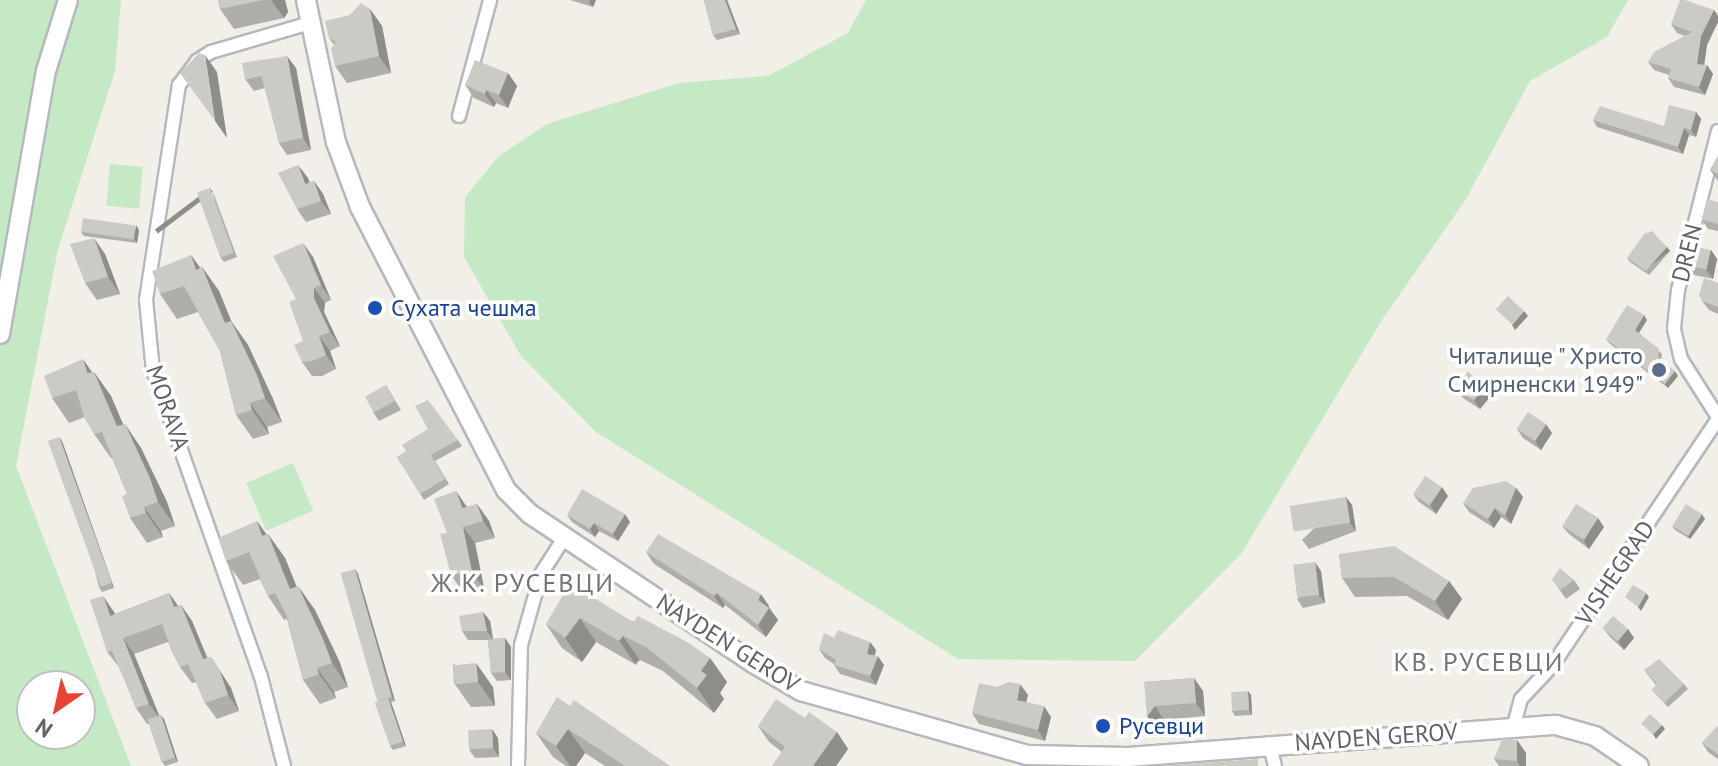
<!DOCTYPE html>
<html>
<head>
<meta charset="utf-8">
<style>
  body { margin:0 }
  #map { position:relative; width:1718px; height:766px; overflow:hidden; background:#f1efe8; font-family:"PT Sans",sans-serif }
  div>[style] { position:absolute }
  .green>* { inset:0; background:#c5e8c5; transform-origin:0 0 }
  .roads { filter:drop-shadow(2px 0 #b5b8bc) drop-shadow(-2px 0 #b5b8bc) drop-shadow(0 2px #b5b8bc) drop-shadow(0 -2px #b5b8bc) }
  .street>* { height:12px; margin:-6px; padding:0 6px; transform-origin:6px; border-radius:6px; background:#fff }
  .secondary>* { height:18px; margin:-9px; padding:0 9px; transform-origin:9px; border-radius:9px; background:#fff }
  .wall>* { inset:0; background:#afaea9 }
  .shaded-wall>* { inset:0; background:#8f8d8a; transform-origin:0 0 }
  .building>* { inset:0; background:#cccac5; transform-origin:0 0 }
  .dots>* { width:22px; height:22px; translate:-50% -50%; box-sizing:border-box; border:4px solid #fff; border-radius:50% }
  span { translate:-50% -50%; white-space:nowrap; text-align:center; line-height:1.15; -webkit-text-stroke:7px #fff; paint-order:stroke }
  .street-label { font-size:24px; color:#5f6368 }
  .transit-label { font-size:24px; color:#164399 }
  .left { translate:0 -50%; text-align:left }
  .service-label { font-size:24px; color:#4e5e75 }
  .right { translate:-100% -50%; text-align:right }
  .neighbourhood-label { font-size:26px; color:#70757a; letter-spacing:2px }
  .north { position:absolute; left:16px; top:670px; width:80px; height:80px; box-sizing:border-box; background:#fff; border:2px solid #bfc1c3; border-radius:50%; rotate:214deg; font-size:22px; font-weight:700; line-height:32px; text-align:center; color:#5f6368 }
  .north::after { content:''; display:block; margin:auto; width:28px; height:36px; background:#ea4335; clip-path:polygon(50% 0,100% 100%,50% 72%,0 100%) }
</style>
</head>
<body>
<div id="map">
  <div class="green">
    <div style="clip-path:polygon(evenodd,0 0,121px 0,115px 71px,58px 249px,16px 466px,131px 766px,0 766px,0 0,32px 686px,80px 686px,80px 734px,32px 734px,32px 686px)"></div>
    <div style="clip-path:polygon(866px 0,1628px 0,1607px 37px,1530px 81px,1466px 199px,1382px 320px,1241px 554px,1135px 661px,958px 659px,596px 432px,521px 356px,464px 257px,465px 197px,500px 155px,547px 124px,679px 83px,768px 76px,848px 33px)"></div>
    <div style="left:110px;top:164px;width:33px;height:42px;rotate:5deg"></div>
    <div style="left:293px;top:463px;width:52px;height:51px;rotate:67deg"></div>
  </div>
  <div class="roads">
    <div class="street">
      <div style="left:459px;top:116px;width:120px;rotate:-75deg"></div>
      <div style="left:1718px;top:131px;width:164px;rotate:104.1deg"></div>
      <div style="left:1678px;top:290px;width:39px;rotate:96deg"></div>
      <div style="left:1674px;top:329px;width:31px;rotate:77deg"></div>
      <div style="left:1681px;top:359px;width:69px;rotate:57.5deg"></div>
      <div style="left:1514px;top:725px;width:27px;rotate:-75deg"></div>
      <div style="left:1521px;top:699px;width:45px;rotate:-46.8deg"></div>
      <div style="left:1552px;top:666px;width:298px;rotate:-56.1deg"></div>
      <div style="left:1270px;top:745px;width:22px;rotate:77deg"></div>
      <div style="left:284px;top:766px;width:92px;rotate:-104.5deg"></div>
      <div style="left:261px;top:677px;width:324px;rotate:-109.4deg"></div>
      <div style="left:153px;top:371px;width:71px;rotate:-95.6deg"></div>
      <div style="left:146px;top:300px;width:218px;rotate:-81.3deg"></div>
      <div style="left:179px;top:85px;width:30px;rotate:-53deg"></div>
      <div style="left:197px;top:61px;width:17px;rotate:-33deg"></div>
      <div style="left:211px;top:52px;width:103px;rotate:-16.3deg"></div>
      <div style="left:518px;top:766px;width:121px;rotate:-88.6deg"></div>
      <div style="left:521px;top:645px;width:74px;rotate:-74.3deg"></div>
      <div style="left:541px;top:574px;width:43px;rotate:-57.4deg"></div>
    </div>
    <div class="secondary">
      <div style="left:306px;top:0;width:145px;rotate:78.1deg"></div>
      <div style="left:336px;top:142px;width:69px;rotate:69.7deg"></div>
      <div style="left:360px;top:207px;width:318px;rotate:62.7deg"></div>
      <div style="left:506px;top:490px;width:34px;rotate:45deg"></div>
      <div style="left:530px;top:514px;width:268px;rotate:33.7deg"></div>
      <div style="left:753px;top:663px;width:56px;rotate:30.3deg"></div>
      <div style="left:801px;top:691px;width:235px;rotate:15.8deg"></div>
      <div style="left:1027px;top:755px;width:101px;rotate:1.1deg"></div>
      <div style="left:1128px;top:757px;width:429px;rotate:-4.3deg"></div>
      <div style="left:1556px;top:725px;width:41px;rotate:15.8deg"></div>
      <div style="left:1595px;top:736px;width:53px;rotate:34.3deg"></div>
      <div style="left:0;top:334px;width:267px;rotate:-80.1deg"></div>
      <div style="left:46px;top:71px;width:74px;rotate:-72.8deg"></div>
    </div>
  </div>
  <div class="wall">
    <div style="clip-path:polygon(218px 0,285px 0,288px 12px,284px 18px,234px 29px,220px 9px)"></div>
    <div style="clip-path:polygon(570px 0,596px 0,593px 7px)"></div>
    <div style="clip-path:polygon(704px 0,727px 0,740px 34px,717px 40px,713px 35px)"></div>
    <div style="clip-path:polygon(370px 9px,382px 26px,391px 73px,347px 83px,335px 66px,334px 45px,329px 38px,350px 15px)"></div>
    <div style="clip-path:polygon(1714px 10px,1718px 16px,1718px 22px,1707px 45px,1704px 65px,1707px 65px,1713px 74px,1705px 95px,1674px 87px,1668px 78px,1669px 75px,1654px 70px,1648px 62px,1685px 36px,1677px 33px,1671px 24px)"></div>
    <div style="clip-path:polygon(296px 68px,311px 150px,287px 155px,279px 143px,265px 88px,254px 91px,245px 79px)"></div>
    <div style="clip-path:polygon(508px 73px,517px 86px,508px 108px,496px 103px,494px 107px,474px 98px,465px 85px)"></div>
    <div style="clip-path:polygon(1696px 112px,1701px 119px,1696px 137px,1689px 135px,1683px 154px,1597px 127px,1593px 120px,1664px 126px)"></div>
    <div style="clip-path:polygon(1718px 156px,1718px 181px,1710px 170px)"></div>
    <div style="clip-path:polygon(308px 178px,309px 183px,314px 181px,323px 194px,331px 214px,306px 222px,297px 209px)"></div>
    <div style="clip-path:polygon(213px 192px,237px 257px,224px 262px,221px 258px)"></div>
    <div style="clip-path:polygon(1718px 202px,1718px 231px,1708px 229px,1702px 220px)"></div>
    <div style="clip-path:polygon(139px 230px,137px 243px,84px 236px,81px 232px)"></div>
    <div style="clip-path:polygon(1667px 247px,1670px 251px,1649px 275px,1630px 262px,1627px 258px)"></div>
    <div style="clip-path:polygon(1711px 250px,1717px 259px,1713px 279px,1694px 275px,1688px 266px)"></div>
    <div style="clip-path:polygon(105px 254px,120px 294px,97px 300px,85px 283px)"></div>
    <div style="clip-path:polygon(191px 255px,200px 268px,202px 267px,219px 291px,231px 321px,248px 345px,273px 399px,282px 422px,267px 427px,269px 434px,253px 439px,236px 415px,220px 351px,198px 312px,177px 319px,160px 294px)"></div>
    <div style="clip-path:polygon(313px 257px,331px 300px,325px 303px,324px 312px,340px 346px,330px 351px,336px 369px,322px 376px,312px 376px,302px 362px,303px 341px,296px 299px)"></div>
    <div style="clip-path:polygon(1718px 283px,1718px 314px,1709px 310px,1702px 301px)"></div>
    <div style="clip-path:polygon(1647px 320px,1639px 333px,1662px 354px,1661px 360px,1678px 376px,1668px 388px,1609px 343px,1606px 339px)"></div>
    <div style="clip-path:polygon(92px 372px,94px 372px,111px 396px,123px 424px,141px 448px,167px 502px,175px 526px,161px 531px,163px 537px,147px 543px,130px 518px,127px 494px,112px 458px,111px 458px,94px 434px,85px 417px,69px 423px,52px 398px)"></div>
    <div style="clip-path:polygon(386px 385px,401px 410px,379px 421px,373px 412px)"></div>
    <div style="clip-path:polygon(1457px 390px,1490px 397px,1480px 409px,1463px 398px)"></div>
    <div style="clip-path:polygon(1517px 429px,1552px 433px,1541px 450px,1523px 438px)"></div>
    <div style="clip-path:polygon(458px 440px,462px 446px,435px 461px,449px 484px,424px 500px,397px 457px)"></div>
    <div style="clip-path:polygon(62px 441px,114px 588px,102px 592px,99px 587px)"></div>
    <div style="clip-path:polygon(1516px 488px,1523px 497px,1511px 524px,1501px 517px,1494px 528px,1469px 512px,1463px 503px)"></div>
    <div style="clip-path:polygon(1413px 494px,1448px 496px,1436px 514px,1419px 502px)"></div>
    <div style="clip-path:polygon(1346px 497px,1352px 505px,1356px 531px,1309px 549px,1302px 540px)"></div>
    <div style="clip-path:polygon(477px 504px,489px 521px,495px 538px,475px 543px,484px 588px,463px 592px,451px 575px,447px 533px,467px 507px)"></div>
    <div style="clip-path:polygon(567px 515px,630px 522px,618px 541px,599px 531px,595px 537px,572px 522px)"></div>
    <div style="clip-path:polygon(1705px 519px,1690px 539px,1675px 530px,1672px 526px)"></div>
    <div style="clip-path:polygon(257px 521px,266px 535px,268px 534px,285px 558px,297px 587px,315px 610px,340px 663px,348px 687px,334px 692px,336px 698px,320px 704px,303px 680px,287px 619px,284px 620px,268px 596px,260px 579px,243px 585px,226px 561px)"></div>
    <div style="clip-path:polygon(1562px 526px,1604px 527px,1589px 549px,1569px 534px)"></div>
    <div style="clip-path:polygon(646px 552px,769px 606px,769px 607px,778px 620px,766px 637px,725px 605px,723px 608px,654px 564px)"></div>
    <div style="clip-path:polygon(1339px 554px,1449px 581px,1462px 599px,1448px 620px,1407px 596px,1355px 597px,1342px 578px)"></div>
    <div style="clip-path:polygon(355px 569px,358px 574px,395px 701px,391px 702px,406px 746px,393px 750px,390px 746px,379px 701px)"></div>
    <div style="clip-path:polygon(1321px 571px,1325px 603px,1303px 608px,1297px 599px)"></div>
    <div style="clip-path:polygon(1552px 579px,1574px 580px,1580px 589px,1566px 599px)"></div>
    <div style="clip-path:polygon(169px 593px,178px 606px,181px 605px,192px 621px,207px 658px,211px 657px,231px 688px,239px 711px,217px 719px,205px 703px,196px 682px,192px 683px,180px 667px,168px 642px,134px 654px,159px 715px,164px 719px,178px 762px,165px 766px,162px 762px,149px 724px,147px 724px,136px 708px,120px 668px,107px 652px,114px 612px,115px 614px)"></div>
    <div style="clip-path:polygon(579px 596px,710px 658px,727px 682px,720px 693px,724px 699px,714px 713px,663px 671px,640px 660px,636px 665px,596px 642px,582px 662px,562px 648px,546px 624px)"></div>
    <div style="clip-path:polygon(483px 612px,490px 621px,493px 639px,505px 638px,511px 647px,511px 680px,497px 681px,491px 673px,488px 640px,468px 640px,462px 631px)"></div>
    <div style="clip-path:polygon(1603px 628px,1628px 629px,1634px 638px,1624px 650px,1610px 637px)"></div>
    <div style="clip-path:polygon(834px 638px,870px 642px,876px 650px,875px 656px,884px 665px,876px 685px,840px 674px,834px 665px,834px 664px,825px 658px,819px 649px)"></div>
    <div style="clip-path:polygon(453px 664px,493px 687px,495px 706px,471px 707px,454px 683px)"></div>
    <div style="clip-path:polygon(1644px 670px,1684px 684px,1688px 689px,1668px 707px,1652px 690px,1656px 685px)"></div>
    <div style="clip-path:polygon(1194px 678px,1203px 691px,1205px 716px,1164px 720px,1156px 729px,1144px 682px)"></div>
    <div style="clip-path:polygon(1248px 691px,1251px 695px,1252px 715px,1235px 716px,1232px 711px)"></div>
    <div style="clip-path:polygon(1028px 695px,1026px 702px,1051px 717px,1045px 741px,979px 724px,972px 713px)"></div>
    <div style="clip-path:polygon(570px 706px,670px 766px,605px 766px,585px 753px,576px 766px,566px 766px,553px 757px,536px 733px)"></div>
    <div style="clip-path:polygon(805px 718px,837px 732px,848px 749px,836px 766px,772px 766px,782px 752px,769px 742px,758px 726px)"></div>
    <div style="clip-path:polygon(1718px 727px,1718px 759px,1708px 752px,1702px 743px)"></div>
    <div style="clip-path:polygon(498px 738px,499px 757px,475px 758px,469px 750px)"></div>
    <div style="clip-path:polygon(1517px 740px,1526px 753px,1526px 766px,1499px 766px,1494px 759px)"></div>
  </div>
  <div class="shaded-wall">
    <div style="clip-path:polygon(271px 0,285px 0,288px 12px,284px 18px)"></div>
    <div style="clip-path:polygon(590px 0,596px 0,593px 7px,589px 2px)"></div>
    <div style="clip-path:polygon(725px 0,727px 0,740px 34px,736px 29px)"></div>
    <div style="clip-path:polygon(370px 9px,382px 26px,391px 73px,379px 56px)"></div>
    <div style="clip-path:polygon(1714px 10px,1718px 16px,1718px 22px,1707px 45px,1703px 73px,1697px 64px,1701px 36px)"></div>
    <div style="clip-path:polygon(205px 55px,217px 72px,227px 138px,215px 121px)"></div>
    <div style="clip-path:polygon(287px 56px,296px 68px,311px 150px,303px 138px)"></div>
    <div style="clip-path:polygon(1707px 65px,1713px 74px,1705px 95px,1699px 87px)"></div>
    <div style="clip-path:polygon(508px 73px,517px 86px,508px 108px,499px 95px)"></div>
    <div style="clip-path:polygon(486px 90px,496px 103px,494px 107px,485px 94px)"></div>
    <div style="clip-path:polygon(1696px 112px,1701px 119px,1696px 137px,1691px 130px)"></div>
    <div style="clip-path:polygon(1684px 128px,1689px 135px,1683px 154px,1678px 147px)"></div>
    <div style="clip-path:polygon(298px 165px,308px 178px,315px 197px,305px 184px)"></div>
    <div style="clip-path:polygon(314px 181px,323px 194px,331px 214px,321px 201px)"></div>
    <div style="left:210px;top:188px;width:5px;height:69px;rotate:53deg"></div>
    <div style="clip-path:polygon(136px 225px,139px 230px,137px 243px,134px 239px)"></div>
    <div style="clip-path:polygon(94px 238px,105px 254px,120px 294px,108px 277px)"></div>
    <div style="clip-path:polygon(303px 243px,313px 257px,331px 300px,321px 285px)"></div>
    <div style="left:1667px;top:247px;width:5px;height:32px;rotate:53deg"></div>
    <div style="clip-path:polygon(1711px 250px,1717px 259px,1713px 279px,1706px 270px)"></div>
    <div style="clip-path:polygon(191px 255px,206px 276px,202px 267px,219px 291px,242px 347px,225px 323px,196px 270px)"></div>
    <div style="clip-path:polygon(314px 288px,325px 303px,324px 312px,340px 346px,330px 332px,314px 298px)"></div>
    <div style="clip-path:polygon(1524px 311px,1528px 316px,1515px 330px,1512px 325px)"></div>
    <div style="clip-path:polygon(1644px 315px,1647px 320px,1638px 334px,1635px 330px)"></div>
    <div style="clip-path:polygon(231px 321px,248px 345px,273px 399px,282px 422px,265px 398px)"></div>
    <div style="clip-path:polygon(319px 336px,330px 351px,336px 369px,326px 355px)"></div>
    <div style="clip-path:polygon(83px 359px,98px 381px,94px 372px,111px 396px,134px 450px,117px 426px,87px 373px)"></div>
    <div style="clip-path:polygon(1675px 371px,1678px 376px,1668px 388px,1665px 384px)"></div>
    <div style="clip-path:polygon(1484px 388px,1490px 397px,1480px 409px,1474px 400px)"></div>
    <div style="clip-path:polygon(250px 403px,267px 427px,269px 434px,252px 410px)"></div>
    <div style="clip-path:polygon(125px 424px,141px 448px,167px 502px,175px 526px,158px 502px)"></div>
    <div style="clip-path:polygon(1546px 424px,1552px 433px,1541px 450px,1535px 441px)"></div>
    <div style="clip-path:polygon(59px 437px,62px 441px,114px 588px,111px 583px)"></div>
    <div style="clip-path:polygon(1442px 487px,1448px 496px,1436px 514px,1430px 505px)"></div>
    <div style="clip-path:polygon(1516px 488px,1523px 497px,1511px 524px,1505px 515px)"></div>
    <div style="clip-path:polygon(456px 491px,467px 507px,474px 525px,462px 508px)"></div>
    <div style="clip-path:polygon(1346px 497px,1352px 505px,1356px 531px,1350px 523px)"></div>
    <div style="clip-path:polygon(477px 504px,489px 521px,495px 538px,483px 521px)"></div>
    <div style="clip-path:polygon(144px 507px,161px 531px,163px 537px,146px 513px)"></div>
    <div style="clip-path:polygon(1495px 508px,1501px 517px,1494px 528px,1488px 519px)"></div>
    <div style="clip-path:polygon(625px 514px,630px 522px,618px 541px,613px 534px)"></div>
    <div style="clip-path:polygon(1702px 514px,1705px 519px,1690px 539px,1687px 535px)"></div>
    <div style="clip-path:polygon(1598px 518px,1604px 527px,1589px 549px,1583px 540px)"></div>
    <div style="clip-path:polygon(257px 521px,272px 542px,268px 534px,285px 558px,307px 613px,290px 589px,262px 536px)"></div>
    <div style="clip-path:polygon(594px 523px,599px 531px,595px 537px,590px 529px)"></div>
    <div style="clip-path:polygon(463px 527px,475px 543px,484px 588px,472px 572px)"></div>
    <div style="clip-path:polygon(1315px 562px,1321px 571px,1325px 603px,1319px 595px)"></div>
    <div style="clip-path:polygon(355px 569px,358px 574px,395px 701px,392px 697px)"></div>
    <div style="clip-path:polygon(1449px 581px,1462px 599px,1448px 620px,1435px 601px)"></div>
    <div style="clip-path:polygon(298px 586px,315px 610px,340px 663px,348px 687px,332px 663px)"></div>
    <div style="clip-path:polygon(169px 593px,180px 609px,174px 607px)"></div>
    <div style="clip-path:polygon(717px 593px,725px 605px,723px 608px,714px 596px)"></div>
    <div style="clip-path:polygon(1646px 593px,1649px 597px,1641px 611px,1638px 607px)"></div>
    <div style="clip-path:polygon(761px 594px,769px 606px,766px 612px,758px 600px)"></div>
    <div style="clip-path:polygon(103px 596px,114px 612px,121px 633px,110px 616px)"></div>
    <div style="clip-path:polygon(181px 605px,192px 621px,215px 676px,203px 659px)"></div>
    <div style="clip-path:polygon(769px 608px,778px 620px,766px 637px,758px 625px)"></div>
    <div style="clip-path:polygon(483px 612px,490px 621px,493px 640px,487px 631px)"></div>
    <div style="clip-path:polygon(580px 618px,596px 642px,582px 662px,565px 638px)"></div>
    <div style="clip-path:polygon(1628px 629px,1634px 638px,1624px 650px,1618px 641px)"></div>
    <div style="left:623px;top:636px;width:29px;height:6px;rotate:55deg"></div>
    <div style="clip-path:polygon(123px 638px,134px 654px,161px 720px,149px 704px)"></div>
    <div style="clip-path:polygon(505px 638px,511px 647px,511px 680px,505px 672px)"></div>
    <div style="clip-path:polygon(870px 642px,876px 650px,873px 662px,867px 654px)"></div>
    <div style="clip-path:polygon(878px 656px,884px 665px,876px 685px,870px 676px)"></div>
    <div style="clip-path:polygon(211px 657px,231px 688px,239px 711px,228px 695px)"></div>
    <div style="clip-path:polygon(710px 658px,727px 682px,720px 693px,724px 699px,714px 713px,697px 688px,701px 671px)"></div>
    <div style="clip-path:polygon(476px 663px,493px 687px,495px 706px,478px 682px)"></div>
    <div style="clip-path:polygon(317px 668px,334px 692px,336px 698px,319px 674px)"></div>
    <div style="clip-path:polygon(1194px 678px,1203px 691px,1205px 716px,1196px 703px)"></div>
    <div style="clip-path:polygon(1020px 684px,1028px 695px,1024px 710px,1017px 700px)"></div>
    <div style="clip-path:polygon(1248px 691px,1251px 695px,1252px 715px,1249px 710px)"></div>
    <div style="clip-path:polygon(388px 698px,391px 702px,406px 746px,403px 742px)"></div>
    <div style="clip-path:polygon(1044px 706px,1051px 717px,1045px 741px,1038px 730px)"></div>
    <div style="clip-path:polygon(1155px 706px,1164px 720px,1156px 729px,1147px 716px)"></div>
    <div style="clip-path:polygon(161px 715px,164px 719px,178px 762px,175px 758px)"></div>
    <div style="clip-path:polygon(1662px 725px,1665px 729px,1656px 739px,1653px 734px)"></div>
    <div style="clip-path:polygon(492px 729px,498px 738px,499px 757px,493px 748px)"></div>
    <div style="clip-path:polygon(568px 729px,585px 753px,576px 766px,570px 766px,556px 746px)"></div>
    <div style="clip-path:polygon(837px 732px,848px 749px,836px 766px,813px 766px)"></div>
    <div style="clip-path:polygon(1517px 740px,1526px 753px,1526px 766px,1520px 766px,1517px 761px)"></div>
  </div>
  <div class="building">
    <div style="clip-path:polygon(218px 0,263px 0,220px 9px)"></div>
    <div style="clip-path:polygon(704px 0,725px 0,736px 29px,713px 35px)"></div>
    <div style="clip-path:polygon(1680px 0,1685px 0,1714px 10px,1701px 36px,1697px 64px,1707px 65px,1699px 87px,1668px 78px,1671px 69px,1648px 62px,1654px 52px,1692px 32px,1671px 24px)"></div>
    <div style="clip-path:polygon(361px 3px,370px 9px,379px 56px,335px 66px,331px 49px,336px 42px,329px 38px,325px 21px,350px 15px)"></div>
    <div style="clip-path:polygon(199px 53px,205px 55px,215px 121px,180px 73px)"></div>
    <div style="clip-path:polygon(287px 56px,303px 138px,279px 143px,261px 75px,245px 79px,242px 63px)"></div>
    <div style="clip-path:polygon(475px 60px,508px 73px,499px 95px,486px 90px,485px 94px,465px 85px)"></div>
    <div style="clip-path:polygon(1669px 105px,1696px 112px,1691px 130px,1684px 128px,1678px 147px,1593px 120px,1600px 106px,1664px 126px)"></div>
    <div style="clip-path:polygon(1718px 156px,1718px 174px,1710px 170px)"></div>
    <div style="clip-path:polygon(298px 165px,305px 184px,314px 181px,321px 201px,297px 209px,278px 173px)"></div>
    <div style="left:210px;top:188px;width:69px;height:14px;rotate:70deg"></div>
    <div style="clip-path:polygon(1707px 199px,1718px 202px,1718px 224px,1702px 220px)"></div>
    <div style="left:83px;top:218px;width:53px;height:14px;rotate:8deg"></div>
    <div style="clip-path:polygon(1652px 231px,1667px 247px,1646px 271px,1627px 258px,1644px 234px)"></div>
    <div style="clip-path:polygon(94px 238px,108px 277px,85px 283px,70px 244px)"></div>
    <div style="clip-path:polygon(303px 243px,321px 285px,314px 288px,314px 298px,330px 332px,319px 336px,326px 355px,312px 361px,302px 362px,294px 345px,303px 341px,289px 302px,296px 299px,273px 256px)"></div>
    <div style="left:1692px;top:246px;width:19px;height:20px;rotate:12deg"></div>
    <div style="clip-path:polygon(191px 255px,196px 270px,202px 267px,225px 323px,231px 321px,257px 375px,265px 398px,250px 403px,252px 410px,236px 415px,220px 351px,184px 286px,160px 294px,152px 271px)"></div>
    <div style="clip-path:polygon(1704px 278px,1718px 283px,1718px 307px,1702px 301px,1699px 295px)"></div>
    <div style="left:1508px;top:296px;width:22px;height:18px;rotate:43deg"></div>
    <div style="clip-path:polygon(1627px 305px,1644px 315px,1635px 330px,1659px 349px,1658px 357px,1675px 371px,1665px 384px,1606px 339px)"></div>
    <div style="clip-path:polygon(83px 359px,87px 373px,94px 372px,117px 426px,125px 424px,150px 478px,158px 502px,144px 507px,146px 513px,130px 518px,122px 496px,127px 494px,102px 432px,94px 434px,85px 419px,76px 390px,52px 398px,44px 376px)"></div>
    <div style="clip-path:polygon(1468px 371px,1484px 388px,1474px 400px,1457px 390px)"></div>
    <div style="left:386px;top:385px;width:18px;height:24px;rotate:61deg"></div>
    <div style="clip-path:polygon(428px 400px,458px 440px,431px 455px,445px 479px,420px 494px,397px 457px,406px 451px,402px 445px,428px 429px,415px 406px)"></div>
    <div style="left:1528px;top:412px;width:22px;height:20px;rotate:34deg"></div>
    <div style="left:59px;top:437px;width:155px;height:12px;rotate:70deg"></div>
    <div style="left:1425px;top:476px;width:20px;height:22px;rotate:33deg"></div>
    <div style="clip-path:polygon(1506px 481px,1516px 488px,1505px 515px,1495px 508px,1488px 519px,1463px 503px,1473px 488px)"></div>
    <div style="clip-path:polygon(582px 489px,625px 514px,613px 534px,594px 523px,590px 529px,567px 515px)"></div>
    <div style="clip-path:polygon(456px 491px,462px 508px,477px 504px,483px 521px,463px 527px,472px 572px,451px 575px,440px 534px,447px 533px,434px 499px)"></div>
    <div style="left:1346px;top:497px;width:26px;height:57px;rotate:81deg"></div>
    <div style="left:1576px;top:504px;width:26px;height:26px;rotate:32deg"></div>
    <div style="left:1686px;top:504px;width:19px;height:26px;rotate:32deg"></div>
    <div style="clip-path:polygon(257px 521px,262px 536px,268px 534px,290px 589px,298px 586px,323px 639px,332px 663px,317px 668px,319px 674px,303px 680px,287px 616px,275px 593px,268px 596px,249px 552px,226px 561px,218px 538px)"></div>
    <div style="clip-path:polygon(658px 534px,761px 594px,758px 600px,769px 608px,758px 625px,717px 593px,714px 596px,646px 552px)"></div>
    <div style="clip-path:polygon(1394px 546px,1449px 581px,1435px 601px,1394px 577px,1342px 578px,1339px 554px)"></div>
    <div style="left:1315px;top:562px;width:33px;height:22px;rotate:83deg"></div>
    <div style="clip-path:polygon(1560px 568px,1574px 580px,1560px 590px,1552px 579px)"></div>
    <div style="left:355px;top:569px;width:133px;height:15px;rotate:74deg"></div>
    <div style="clip-path:polygon(1633px 585px,1646px 593px,1638px 607px,1625px 597px)"></div>
    <div style="clip-path:polygon(567px 588px,579px 596px,583px 591px,633px 622px,638px 616px,689px 643px,710px 658px,701px 671px,707px 675px,697px 688px,646px 647px,623px 636px,619px 641px,580px 618px,565px 638px,546px 624px)"></div>
    <div style="clip-path:polygon(169px 593px,174px 607px,181px 605px,203px 659px,211px 657px,220px 671px,228px 695px,205px 703px,188px 664px,180px 667px,172px 652px,162px 624px,123px 638px,149px 704px,136px 708px,112px 651px,107px 652px,90px 600px,103px 596px,110px 616px)"></div>
    <div style="clip-path:polygon(483px 612px,487px 631px,462px 631px,459px 616px)"></div>
    <div style="left:1613px;top:616px;width:20px;height:16px;rotate:41deg"></div>
    <div style="clip-path:polygon(838px 630px,870px 642px,867px 654px,878px 656px,870px 676px,834px 665px,836px 660px,819px 649px,824px 633px,834px 638px)"></div>
    <div style="clip-path:polygon(505px 638px,505px 672px,491px 673px,488px 640px)"></div>
    <div style="clip-path:polygon(1659px 659px,1684px 684px,1664px 703px,1652px 690px,1657px 684px,1644px 670px)"></div>
    <div style="left:476px;top:663px;width:19px;height:23px;rotate:84deg"></div>
    <div style="clip-path:polygon(1194px 678px,1196px 703px,1155px 706px,1147px 716px,1144px 682px)"></div>
    <div style="clip-path:polygon(1009px 682px,1020px 684px,1017px 700px,1044px 706px,1038px 730px,972px 713px,979px 683px,997px 687px)"></div>
    <div style="left:1248px;top:691px;width:19px;height:17px;rotate:87deg"></div>
    <div style="clip-path:polygon(557px 697px,570px 706px,574px 700px,670px 766px,625px 766px,568px 729px,556px 746px,536px 733px)"></div>
    <div style="left:388px;top:698px;width:46px;height:14px;rotate:71deg"></div>
    <div style="clip-path:polygon(776px 699px,805px 718px,809px 712px,837px 732px,813px 766px,772px 766px,785px 747px,758px 726px)"></div>
    <div style="left:1650px;top:714px;width:16px;height:13px;rotate:43deg"></div>
    <div style="left:161px;top:715px;width:45px;height:14px;rotate:72deg"></div>
    <div style="clip-path:polygon(1717px 726px,1718px 727px,1718px 754px,1702px 743px)"></div>
    <div style="left:492px;top:729px;width:19px;height:24px;rotate:87deg"></div>
    <div style="clip-path:polygon(1502px 739px,1517px 740px,1517px 761px,1494px 759px)"></div>
    <div style="clip-path:polygon(1258px 759px,1258px 766px,1156px 766px)"></div>
  </div>
  <div class="dots">
    <div style="left:375px;top:308px;background:#1a4fb4"></div>
    <div style="left:1659px;top:370px;background:#5c6f8a"></div>
    <div style="left:1103px;top:726px;background:#1a4fb4"></div>
  </div>
  <div class="street-label">
    <span style="left:1687px;top:253px;rotate:-76deg">DREN</span>
    <span style="left:168px;top:408px;rotate:71deg">MORAVA</span>
    <span style="left:1615px;top:573px;rotate:-56deg">VISHEGRAD</span>
    <span style="left:728px;top:643px;rotate:32deg">NAYDEN GEROV</span>
    <span style="left:1376px;top:737px;rotate:-4deg">NAYDEN GEROV</span>
  </div>
  <div class="transit-label">
    <span class="left" style="left:391px;top:308px">Сухата чешма</span>
    <span class="left" style="left:1119px;top:726px">Русевци</span>
  </div>
  <div class="service-label">
    <span class="right" style="left:1643px;top:370px">Читалище " Христо<br>Смирненски 1949"</span>
  </div>
  <div class="neighbourhood-label">
    <span style="left:523px;top:583px">Ж.К. РУСЕВЦИ</span>
    <span style="left:1479px;top:662px">КВ. РУСЕВЦИ</span>
  </div>
  <div class="north">N</div>
</div>
</body>
</html>
